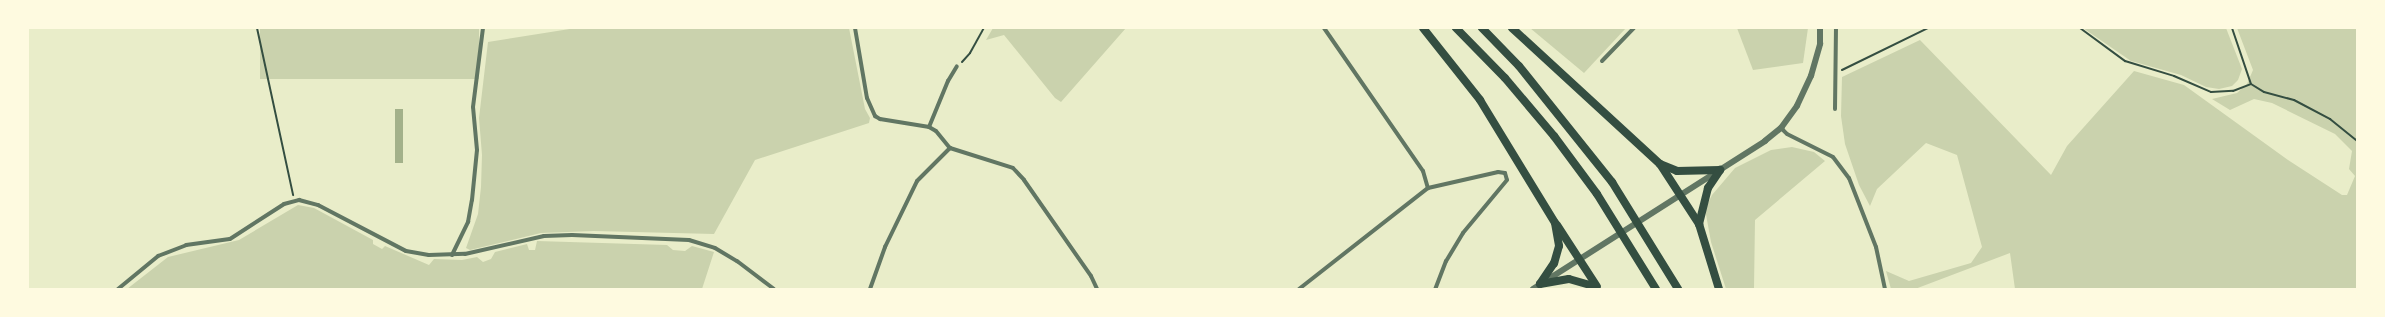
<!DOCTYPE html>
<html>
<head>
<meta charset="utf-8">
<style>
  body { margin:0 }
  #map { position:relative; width:2385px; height:317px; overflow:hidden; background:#e9edc9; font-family:"Crimson Pro",serif }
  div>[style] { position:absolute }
  .green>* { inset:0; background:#cad2ad; transform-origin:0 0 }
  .water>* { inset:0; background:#a3b18a; transform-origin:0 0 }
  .path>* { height:2px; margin:-1px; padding:0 1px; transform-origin:1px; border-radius:1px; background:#344e41 }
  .minor>* { height:4px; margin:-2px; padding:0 2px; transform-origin:2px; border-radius:2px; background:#617663 }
  .tertiary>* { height:5.5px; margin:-2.75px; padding:0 2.75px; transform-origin:2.75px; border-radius:2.75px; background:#617663 }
  .motorway>* { height:8px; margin:-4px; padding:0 4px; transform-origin:4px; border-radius:4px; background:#344e41 }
  span { translate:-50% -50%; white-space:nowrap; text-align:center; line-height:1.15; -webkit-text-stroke:4px #fefae0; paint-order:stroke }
  .frame { position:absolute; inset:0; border:29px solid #fefae0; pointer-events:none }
</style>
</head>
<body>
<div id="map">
  <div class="green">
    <div style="left:260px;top:28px;width:219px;height:51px"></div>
    <div style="clip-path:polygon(576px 28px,849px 28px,865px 109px,870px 118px,869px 123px,755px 160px,714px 234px,594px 231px,541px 233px,470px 250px,466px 248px,478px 214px,481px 187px,482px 155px,479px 118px,488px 42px)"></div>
    <div style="clip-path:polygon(993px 28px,1126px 28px,1061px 102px,1055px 98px,1004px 35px,986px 40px)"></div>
    <div style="clip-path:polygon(1530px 28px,1626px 28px,1584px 73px)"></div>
    <div style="clip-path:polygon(1737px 28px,1808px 28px,1803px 63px,1753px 70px)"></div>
    <div style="clip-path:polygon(2083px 28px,2226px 28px,2242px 69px,2238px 80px,2232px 86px,2219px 89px,2206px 87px,2181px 75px,2131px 61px)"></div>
    <div style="clip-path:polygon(2237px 28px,2357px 28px,2357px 289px,2015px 289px,2010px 253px,1915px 289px,1891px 289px,1886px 271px,1909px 281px,1971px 263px,1982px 247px,1957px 155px,1926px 143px,1877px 189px,1870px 206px,1859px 185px,1845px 144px,1841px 116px,1842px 77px,1920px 40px,2051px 175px,2067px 146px,2134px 71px,2184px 85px,2288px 160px,2342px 195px,2347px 195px,2355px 176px,2349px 169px,2352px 151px,2335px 134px,2272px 103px,2254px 99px,2230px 110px,2212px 99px,2237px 93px,2247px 84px,2253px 70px)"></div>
    <div style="clip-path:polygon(1792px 147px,1814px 152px,1825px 161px,1755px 220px,1754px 289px,1726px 289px,1711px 242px,1705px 209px,1712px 195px,1735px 168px,1771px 150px)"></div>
    <div style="clip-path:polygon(298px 205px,314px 208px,373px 240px,373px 244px,382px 249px,385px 246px,429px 265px,434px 259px,462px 260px,477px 257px,483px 262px,491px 259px,495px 252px,527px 244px,529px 250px,535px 250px,537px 241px,667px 245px,673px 250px,685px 251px,692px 246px,714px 252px,702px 289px,127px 289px,168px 257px,239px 240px)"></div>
  </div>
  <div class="water">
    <div style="left:395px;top:109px;width:8px;height:54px"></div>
  </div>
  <div class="path">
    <div style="left:257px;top:28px;width:171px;rotate:77.8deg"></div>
    <div style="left:2080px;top:28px;width:56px;rotate:36.3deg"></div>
    <div style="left:2125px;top:61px;width:51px;rotate:17deg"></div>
    <div style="left:2174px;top:76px;width:40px;rotate:23.4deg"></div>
    <div style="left:2211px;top:92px;width:22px;rotate:-3deg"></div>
    <div style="left:2233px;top:91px;width:19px;rotate:-21deg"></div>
    <div style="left:2232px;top:28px;width:59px;rotate:71.3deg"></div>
    <div style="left:2251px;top:84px;width:15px;rotate:32deg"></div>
    <div style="left:2264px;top:92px;width:31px;rotate:15deg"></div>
    <div style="left:2294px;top:100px;width:41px;rotate:27.8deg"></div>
    <div style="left:2330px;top:119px;width:35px;rotate:39deg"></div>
    <div style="left:962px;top:62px;width:12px;rotate:-48deg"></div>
    <div style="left:970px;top:53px;width:29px;rotate:-61deg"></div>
    <div style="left:1842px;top:70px;width:96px;rotate:-26deg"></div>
  </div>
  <div class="minor">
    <div style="left:855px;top:28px;width:71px;rotate:80.3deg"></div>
    <div style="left:867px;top:98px;width:20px;rotate:66deg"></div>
    <div style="left:875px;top:116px;width:6px;rotate:31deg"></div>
    <div style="left:880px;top:119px;width:50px;rotate:9.3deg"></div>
    <div style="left:929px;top:127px;width:8px;rotate:30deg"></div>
    <div style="left:936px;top:131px;width:22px;rotate:51deg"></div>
    <div style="left:950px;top:148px;width:66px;rotate:17.6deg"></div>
    <div style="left:1013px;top:168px;width:16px;rotate:47deg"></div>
    <div style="left:1024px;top:180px;width:117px;rotate:55.1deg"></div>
    <div style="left:1091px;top:276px;width:14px;rotate:65deg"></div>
    <div style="left:1324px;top:28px;width:174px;rotate:55.3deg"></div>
    <div style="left:1423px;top:171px;width:18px;rotate:74deg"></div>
    <div style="left:1602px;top:61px;width:46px;rotate:-45.9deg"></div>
    <div style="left:1835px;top:109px;width:81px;rotate:-89.3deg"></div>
    <div style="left:929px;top:127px;width:50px;rotate:-67.6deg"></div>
    <div style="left:948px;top:81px;width:17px;rotate:-59deg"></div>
    <div style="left:1781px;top:128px;width:8px;rotate:45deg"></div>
    <div style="left:1787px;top:134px;width:51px;rotate:26.6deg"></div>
    <div style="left:1833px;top:157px;width:26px;rotate:53deg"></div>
    <div style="left:1849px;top:178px;width:74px;rotate:68.6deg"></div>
    <div style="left:1876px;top:247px;width:43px;rotate:77.9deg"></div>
    <div style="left:452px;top:255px;width:37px;rotate:-64deg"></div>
    <div style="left:468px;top:222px;width:22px;rotate:-80deg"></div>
    <div style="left:472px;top:200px;width:50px;rotate:-84.3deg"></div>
    <div style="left:477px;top:150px;width:43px;rotate:-95.3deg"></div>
    <div style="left:473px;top:107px;width:80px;rotate:-82.8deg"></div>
    <div style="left:118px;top:289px;width:52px;rotate:-39.5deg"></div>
    <div style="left:158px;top:256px;width:30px;rotate:-21deg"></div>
    <div style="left:186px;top:245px;width:44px;rotate:-7.8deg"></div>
    <div style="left:230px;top:239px;width:64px;rotate:-32.9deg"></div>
    <div style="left:284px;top:204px;width:16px;rotate:-15deg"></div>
    <div style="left:299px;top:200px;width:20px;rotate:15deg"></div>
    <div style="left:318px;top:205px;width:99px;rotate:27.6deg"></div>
    <div style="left:406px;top:251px;width:23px;rotate:10deg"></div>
    <div style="left:429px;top:255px;width:36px;rotate:-2deg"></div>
    <div style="left:465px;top:254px;width:81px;rotate:-12.8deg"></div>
    <div style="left:544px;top:236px;width:28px;rotate:-2deg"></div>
    <div style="left:572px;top:235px;width:117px;rotate:2.4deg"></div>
    <div style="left:689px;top:240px;width:27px;rotate:17deg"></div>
    <div style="left:715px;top:248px;width:26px;rotate:31deg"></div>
    <div style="left:737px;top:261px;width:46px;rotate:37.1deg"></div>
    <div style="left:870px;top:289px;width:45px;rotate:-70.3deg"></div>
    <div style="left:885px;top:247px;width:73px;rotate:-64.1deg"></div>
    <div style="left:917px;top:181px;width:47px;rotate:-45deg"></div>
    <div style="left:1299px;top:289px;width:164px;rotate:-38.1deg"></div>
    <div style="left:1428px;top:188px;width:72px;rotate:-12.9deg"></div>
    <div style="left:1498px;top:172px;width:7px;rotate:8deg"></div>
    <div style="left:1505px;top:173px;width:7px;rotate:74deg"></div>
    <div style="left:1507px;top:180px;width:69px;rotate:129.7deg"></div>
    <div style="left:1463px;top:233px;width:33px;rotate:121deg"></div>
    <div style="left:1446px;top:261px;width:30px;rotate:111deg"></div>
  </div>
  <div class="tertiary">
    <div style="left:1533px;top:289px;width:275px;rotate:-32.5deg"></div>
    <div style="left:1765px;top:141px;width:21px;rotate:-39deg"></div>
    <div style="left:1781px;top:128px;width:27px;rotate:-54deg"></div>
    <div style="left:1797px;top:106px;width:33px;rotate:-65deg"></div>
    <div style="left:1811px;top:76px;width:33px;rotate:-74deg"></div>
    <div style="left:1820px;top:44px;width:16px;rotate:-90deg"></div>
  </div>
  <div class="motorway">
    <div style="left:1423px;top:28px;width:92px;rotate:51.6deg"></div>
    <div style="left:1480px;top:100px;width:144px;rotate:58.6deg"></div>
    <div style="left:1555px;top:223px;width:23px;rotate:80deg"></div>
    <div style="left:1559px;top:246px;width:18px;rotate:106deg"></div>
    <div style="left:1554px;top:263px;width:25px;rotate:124deg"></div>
    <div style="left:1456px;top:28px;width:70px;rotate:45.6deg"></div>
    <div style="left:1505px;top:78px;width:76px;rotate:49.8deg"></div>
    <div style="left:1554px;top:136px;width:72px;rotate:53.4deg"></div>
    <div style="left:1597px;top:194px;width:112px;rotate:58.2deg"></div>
    <div style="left:1482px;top:28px;width:53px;rotate:45.8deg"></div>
    <div style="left:1519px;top:66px;width:149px;rotate:51.3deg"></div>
    <div style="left:1612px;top:182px;width:126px;rotate:58.3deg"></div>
    <div style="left:1512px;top:28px;width:201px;rotate:42.6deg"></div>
    <div style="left:1660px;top:164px;width:18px;rotate:22deg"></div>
    <div style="left:1677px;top:171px;width:43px;rotate:-1.3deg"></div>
    <div style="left:1660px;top:164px;width:72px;rotate:57deg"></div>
    <div style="left:1557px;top:225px;width:72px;rotate:57deg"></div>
    <div style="left:1540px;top:284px;width:29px;rotate:-10deg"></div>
    <div style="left:1569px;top:279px;width:29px;rotate:16deg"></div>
    <div style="left:1719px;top:289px;width:68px;rotate:-107.1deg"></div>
    <div style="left:1699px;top:224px;width:37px;rotate:-76deg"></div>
    <div style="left:1708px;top:188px;width:22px;rotate:-56deg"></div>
  </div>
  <div class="frame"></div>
</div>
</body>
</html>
